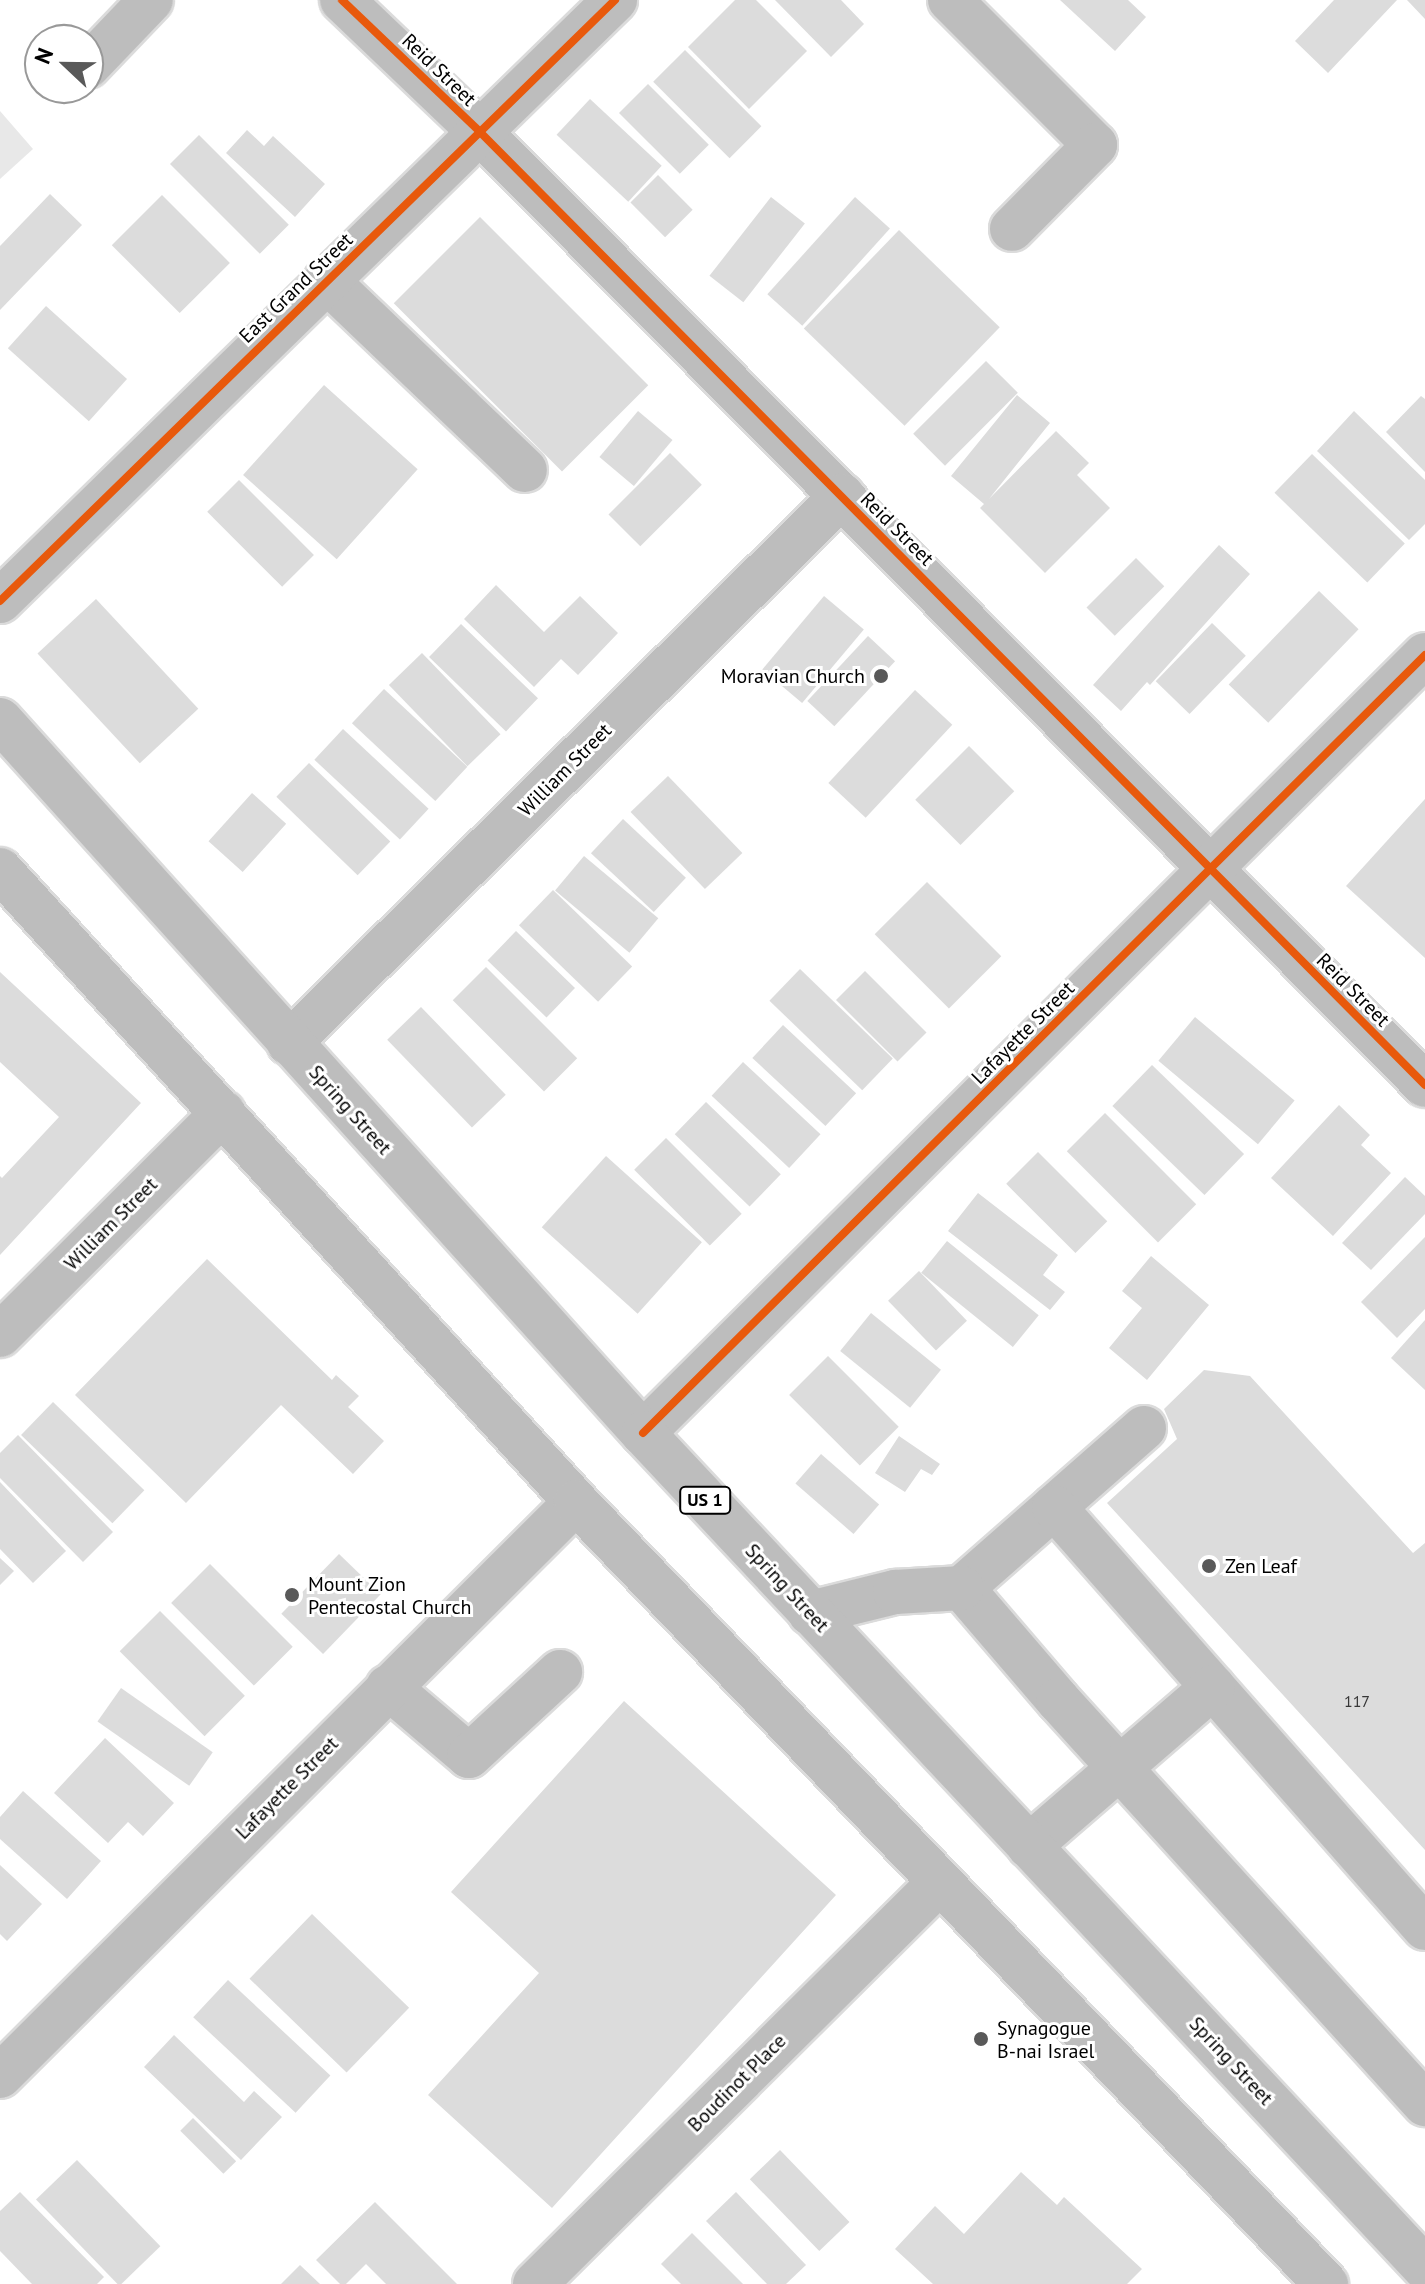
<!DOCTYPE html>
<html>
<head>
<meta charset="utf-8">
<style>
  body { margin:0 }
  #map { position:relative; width:1425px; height:2284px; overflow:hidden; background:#fff; font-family:"PT Sans",sans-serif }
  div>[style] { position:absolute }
  .green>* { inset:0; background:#e8e8e8 }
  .building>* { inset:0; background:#dcdcdc; transform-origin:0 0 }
  .roads { filter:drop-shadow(2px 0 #dbdbdb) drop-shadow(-2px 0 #dbdbdb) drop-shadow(0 2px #dbdbdb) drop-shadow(0 -2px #dbdbdb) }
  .minor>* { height:44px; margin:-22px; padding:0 22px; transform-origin:22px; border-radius:22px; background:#bdbdbd }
  .highway>* { height:44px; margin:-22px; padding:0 22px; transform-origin:22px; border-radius:22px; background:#bdbdbd }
  .cycleway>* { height:8px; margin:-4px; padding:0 4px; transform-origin:4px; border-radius:4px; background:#e8590c }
  .dots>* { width:22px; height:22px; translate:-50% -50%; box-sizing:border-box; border:4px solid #fff; border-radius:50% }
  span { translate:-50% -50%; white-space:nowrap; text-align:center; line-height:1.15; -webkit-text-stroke:6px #fff; paint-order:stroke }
  .number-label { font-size:16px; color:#373737 }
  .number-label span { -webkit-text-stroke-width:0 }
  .shield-label span { padding:2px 6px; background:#fff; border:2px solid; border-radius:6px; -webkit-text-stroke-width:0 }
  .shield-label { font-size:18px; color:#000; font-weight:700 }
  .street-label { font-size:20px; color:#000 }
  .poi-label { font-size:20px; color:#000 }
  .right { translate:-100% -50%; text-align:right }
  .left { translate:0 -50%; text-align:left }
  .north { position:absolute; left:24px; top:24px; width:80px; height:80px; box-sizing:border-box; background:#fff; border:2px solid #999; border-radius:50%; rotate:292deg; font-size:22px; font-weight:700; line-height:32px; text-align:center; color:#000 }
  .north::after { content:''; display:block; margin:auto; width:28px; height:36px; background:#595959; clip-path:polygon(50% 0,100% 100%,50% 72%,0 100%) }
</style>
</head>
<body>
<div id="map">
  <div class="green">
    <div style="clip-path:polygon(0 111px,33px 149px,0 179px)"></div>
  </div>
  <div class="building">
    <div style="clip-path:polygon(735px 0,756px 0,807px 51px,749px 109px,688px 47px)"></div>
    <div style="clip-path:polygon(775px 0,841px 0,864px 24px,831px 57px)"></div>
    <div style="clip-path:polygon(1060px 0,1128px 0,1146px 17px,1115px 51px)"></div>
    <div style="clip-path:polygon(1334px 0,1397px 0,1328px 73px,1295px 41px)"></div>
    <div style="clip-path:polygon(1407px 0,1425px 0,1425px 19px)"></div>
    <div style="left:685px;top:50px;width:108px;height:45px;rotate:45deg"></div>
    <div style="left:648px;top:84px;width:86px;height:41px;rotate:45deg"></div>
    <div style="left:590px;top:99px;width:98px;height:49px;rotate:43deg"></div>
    <div style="clip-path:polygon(247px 130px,264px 146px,273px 136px,325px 184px,295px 217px,226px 153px)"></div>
    <div style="left:199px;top:135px;width:127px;height:41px;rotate:45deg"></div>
    <div style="left:658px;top:175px;width:49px;height:39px;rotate:45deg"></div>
    <div style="clip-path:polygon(50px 194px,82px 225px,0 310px,0 246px)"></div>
    <div style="left:162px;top:195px;width:96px;height:71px;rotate:45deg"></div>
    <div style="left:771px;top:197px;width:43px;height:100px;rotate:38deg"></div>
    <div style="left:855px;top:197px;width:47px;height:131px;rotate:42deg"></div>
    <div style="left:480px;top:217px;width:238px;height:122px;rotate:45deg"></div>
    <div style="left:899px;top:230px;width:140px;height:137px;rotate:44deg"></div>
    <div style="left:46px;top:306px;width:109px;height:57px;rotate:42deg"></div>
    <div style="left:986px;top:361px;width:45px;height:103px;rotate:45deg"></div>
    <div style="left:324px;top:385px;width:126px;height:121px;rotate:42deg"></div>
    <div style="clip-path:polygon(1017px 395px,1050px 423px,989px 499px,1056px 431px,1089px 463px,1077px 475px,1110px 508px,1045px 573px,980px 508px,984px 504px,951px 476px)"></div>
    <div style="clip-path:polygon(1421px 396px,1425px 399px,1425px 472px,1386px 432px)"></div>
    <div style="left:638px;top:411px;width:45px;height:60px;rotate:40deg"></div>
    <div style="clip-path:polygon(1354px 411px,1425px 480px,1425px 524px,1409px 540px,1317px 451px)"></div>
    <div style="left:670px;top:453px;width:45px;height:87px;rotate:45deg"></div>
    <div style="left:1312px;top:454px;width:129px;height:54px;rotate:44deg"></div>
    <div style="left:239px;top:480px;width:106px;height:45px;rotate:45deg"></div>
    <div style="clip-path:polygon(1219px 545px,1250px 574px,1150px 685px,1147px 682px,1121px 711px,1093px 685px)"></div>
    <div style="left:1136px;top:558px;width:40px;height:70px;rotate:45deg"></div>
    <div style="clip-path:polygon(496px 585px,544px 632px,580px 596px,618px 633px,578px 675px,561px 659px,534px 687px,464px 619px)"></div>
    <div style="left:1319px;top:591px;width:55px;height:130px;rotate:44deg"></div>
    <div style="left:824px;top:596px;width:52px;height:96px;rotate:40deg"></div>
    <div style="left:96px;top:599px;width:150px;height:80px;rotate:47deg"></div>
    <div style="left:1212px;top:623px;width:47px;height:81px;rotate:44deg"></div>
    <div style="left:461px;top:624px;width:107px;height:46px;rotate:44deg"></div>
    <div style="left:868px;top:636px;width:37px;height:89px;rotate:43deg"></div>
    <div style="left:422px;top:653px;width:113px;height:46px;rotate:46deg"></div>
    <div style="left:384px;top:689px;width:114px;height:47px;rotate:43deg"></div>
    <div style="left:915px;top:690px;width:51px;height:127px;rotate:43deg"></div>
    <div style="left:343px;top:729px;width:117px;height:42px;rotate:43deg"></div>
    <div style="left:969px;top:746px;width:64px;height:76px;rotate:45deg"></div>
    <div style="left:309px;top:763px;width:113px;height:47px;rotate:44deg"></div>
    <div style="left:668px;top:776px;width:107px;height:52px;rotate:46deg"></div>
    <div style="left:252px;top:793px;width:46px;height:65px;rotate:42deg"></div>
    <div style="clip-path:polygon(1425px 799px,1425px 958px,1346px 886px)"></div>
    <div style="left:623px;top:819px;width:86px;height:47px;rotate:43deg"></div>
    <div style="left:584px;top:856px;width:97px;height:45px;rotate:40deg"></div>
    <div style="left:927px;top:882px;width:105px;height:74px;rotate:45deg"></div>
    <div style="left:553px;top:890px;width:110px;height:49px;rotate:44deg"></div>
    <div style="left:516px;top:931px;width:82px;height:41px;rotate:44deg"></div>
    <div style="left:486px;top:967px;width:129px;height:47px;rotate:45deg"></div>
    <div style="left:800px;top:969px;width:129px;height:44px;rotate:44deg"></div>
    <div style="left:865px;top:971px;width:87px;height:41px;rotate:45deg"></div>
    <div style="clip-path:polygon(0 972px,141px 1103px,0 1255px,0 1176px,2px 1178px,59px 1117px,0 1062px)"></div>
    <div style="left:421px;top:1007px;width:122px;height:47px;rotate:46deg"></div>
    <div style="left:1195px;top:1017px;width:130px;height:57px;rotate:40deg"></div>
    <div style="left:783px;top:1025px;width:100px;height:45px;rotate:43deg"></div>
    <div style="left:743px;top:1062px;width:106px;height:46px;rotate:43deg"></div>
    <div style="left:1152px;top:1065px;width:128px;height:57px;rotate:44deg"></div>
    <div style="left:706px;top:1102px;width:104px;height:45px;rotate:44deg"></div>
    <div style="clip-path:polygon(1339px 1105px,1370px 1135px,1361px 1145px,1391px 1173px,1333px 1236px,1271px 1178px)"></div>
    <div style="left:1105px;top:1113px;width:129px;height:54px;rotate:45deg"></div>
    <div style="left:666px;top:1138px;width:107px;height:45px;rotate:45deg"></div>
    <div style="left:1038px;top:1152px;width:98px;height:45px;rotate:45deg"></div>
    <div style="left:606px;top:1156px;width:129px;height:96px;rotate:42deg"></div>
    <div style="clip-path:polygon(1405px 1177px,1425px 1196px,1425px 1214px,1371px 1270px,1342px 1243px)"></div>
    <div style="clip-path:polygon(978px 1193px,1058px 1255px,1043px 1275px,1065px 1292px,1050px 1310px,948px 1231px)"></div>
    <div style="clip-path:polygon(1425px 1237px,1425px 1309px,1397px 1338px,1361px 1302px)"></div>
    <div style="left:947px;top:1241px;width:118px;height:41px;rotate:39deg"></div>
    <div style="clip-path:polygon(1151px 1256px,1209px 1305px,1147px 1380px,1109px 1348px,1142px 1308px,1122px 1291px)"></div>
    <div style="clip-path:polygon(207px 1259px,332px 1380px,336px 1375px,359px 1396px,348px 1407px,384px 1441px,353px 1474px,281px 1405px,186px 1503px,75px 1395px)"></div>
    <div style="left:919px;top:1271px;width:69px;height:43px;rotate:46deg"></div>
    <div style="left:871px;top:1313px;width:90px;height:49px;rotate:39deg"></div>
    <div style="clip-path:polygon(1425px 1320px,1425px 1390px,1391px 1358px)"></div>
    <div style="left:828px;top:1356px;width:100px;height:55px;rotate:45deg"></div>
    <div style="clip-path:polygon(1204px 1370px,1250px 1376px,1413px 1553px,1425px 1543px,1425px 1850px,1107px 1503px,1177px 1439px,1164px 1409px)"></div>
    <div style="left:53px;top:1402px;width:127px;height:46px;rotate:44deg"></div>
    <div style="clip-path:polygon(18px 1435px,113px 1532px,83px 1562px,0 1478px,0 1453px)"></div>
    <div style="clip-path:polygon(899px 1436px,940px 1464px,932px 1475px,921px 1469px,905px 1492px,875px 1473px)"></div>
    <div style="left:821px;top:1454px;width:77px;height:39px;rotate:41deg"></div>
    <div style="clip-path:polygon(0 1482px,66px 1551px,33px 1583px,0 1549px)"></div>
    <div style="left:339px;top:1554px;width:58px;height:83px;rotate:44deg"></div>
    <div style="clip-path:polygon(0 1558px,14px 1571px,0 1585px)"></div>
    <div style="left:210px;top:1564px;width:117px;height:55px;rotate:45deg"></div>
    <div style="left:160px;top:1611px;width:120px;height:57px;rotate:45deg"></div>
    <div style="left:121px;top:1688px;width:112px;height:41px;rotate:35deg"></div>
    <div style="clip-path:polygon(624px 1701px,836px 1895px,552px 2208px,428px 2095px,539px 1973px,451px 1892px)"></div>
    <div style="clip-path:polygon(105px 1738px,174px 1803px,143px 1836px,128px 1822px,108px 1843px,54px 1793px)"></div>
    <div style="clip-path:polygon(23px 1791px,101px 1861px,67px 1899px,0 1839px,0 1817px)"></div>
    <div style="clip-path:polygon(0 1865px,42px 1904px,7px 1941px,0 1934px)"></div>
    <div style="left:312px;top:1914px;width:135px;height:90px;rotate:44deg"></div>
    <div style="left:228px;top:1980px;width:140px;height:51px;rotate:43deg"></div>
    <div style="clip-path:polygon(174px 2035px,244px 2102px,254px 2091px,282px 2117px,241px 2160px,144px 2067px)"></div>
    <div style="left:193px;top:2118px;width:61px;height:18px;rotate:45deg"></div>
    <div style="left:780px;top:2150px;width:100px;height:42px;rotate:46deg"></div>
    <div style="left:77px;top:2160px;width:120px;height:57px;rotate:46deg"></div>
    <div style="clip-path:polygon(1021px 2172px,1057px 2205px,1064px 2197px,1142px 2269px,1127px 2284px,933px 2284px,895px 2249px,935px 2206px,964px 2234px)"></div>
    <div style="clip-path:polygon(20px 2192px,104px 2277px,97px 2284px,32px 2284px,0 2251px,0 2211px)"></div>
    <div style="clip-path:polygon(736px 2192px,806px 2265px,786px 2284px,767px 2284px,706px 2221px)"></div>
    <div style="clip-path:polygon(375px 2202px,457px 2284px,386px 2284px,366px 2264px,346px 2284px,340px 2284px,316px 2260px)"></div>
    <div style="clip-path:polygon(692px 2233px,743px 2284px,681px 2284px,661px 2264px)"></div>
    <div style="clip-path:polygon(300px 2265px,320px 2284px,281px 2284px)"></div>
  </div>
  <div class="roads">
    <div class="minor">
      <div style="left:342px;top:0;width:191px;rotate:43.7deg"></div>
      <div style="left:480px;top:132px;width:1342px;rotate:45.24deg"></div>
      <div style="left:950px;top:0;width:205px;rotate:45deg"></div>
      <div style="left:1095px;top:145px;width:118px;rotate:134.7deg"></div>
      <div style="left:88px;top:66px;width:91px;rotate:-46.3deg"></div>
      <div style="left:326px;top:280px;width:275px;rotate:43.7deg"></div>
      <div style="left:0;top:601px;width:860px;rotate:-44.34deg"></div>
      <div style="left:289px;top:1043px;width:778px;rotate:-44.69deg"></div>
      <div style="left:0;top:1335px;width:315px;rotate:-44.9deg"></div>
      <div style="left:1144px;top:1428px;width:242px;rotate:138.7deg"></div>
      <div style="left:962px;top:1588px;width:148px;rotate:49.4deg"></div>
      <div style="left:1058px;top:1700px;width:546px;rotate:47.75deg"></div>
      <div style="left:643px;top:1433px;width:1103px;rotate:-44.85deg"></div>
      <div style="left:1054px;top:1507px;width:561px;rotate:48.61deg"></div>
      <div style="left:810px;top:1613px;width:88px;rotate:-13.9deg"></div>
      <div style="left:895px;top:1592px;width:67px;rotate:-3.4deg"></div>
      <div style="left:388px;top:1687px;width:106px;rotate:40.4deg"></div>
      <div style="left:469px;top:1756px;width:124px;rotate:-42.7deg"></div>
      <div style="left:1029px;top:1846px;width:243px;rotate:-40.8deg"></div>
      <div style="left:0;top:2076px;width:813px;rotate:-44.9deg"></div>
      <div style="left:535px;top:2284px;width:569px;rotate:-44.79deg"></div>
    </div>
    <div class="highway">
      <div style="left:0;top:720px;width:960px;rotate:47.96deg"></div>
      <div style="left:643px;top:1433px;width:1144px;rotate:46.88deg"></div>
      <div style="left:0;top:870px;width:855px;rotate:47.65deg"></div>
      <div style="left:576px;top:1502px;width:1084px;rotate:46.2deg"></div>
    </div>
  </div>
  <div class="cycleway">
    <div style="left:342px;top:0;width:191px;rotate:43.7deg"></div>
    <div style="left:480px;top:132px;width:1342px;rotate:45.24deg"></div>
    <div style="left:0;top:601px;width:860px;rotate:-44.34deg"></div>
    <div style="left:643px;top:1433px;width:1103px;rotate:-44.85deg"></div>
  </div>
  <div class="dots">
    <div style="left:881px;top:676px;background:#595959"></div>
    <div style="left:1209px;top:1566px;background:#595959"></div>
    <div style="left:292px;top:1595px;background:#595959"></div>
    <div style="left:981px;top:2039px;background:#595959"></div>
  </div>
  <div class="number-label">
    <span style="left:1357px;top:1701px">117</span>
  </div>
  <div class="shield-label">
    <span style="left:705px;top:1500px">US 1</span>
  </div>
  <div class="street-label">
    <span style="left:439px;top:70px;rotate:44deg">Reid Street</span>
    <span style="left:296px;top:288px;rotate:-44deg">East Grand Street</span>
    <span style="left:897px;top:529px;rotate:45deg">Reid Street</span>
    <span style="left:565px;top:770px;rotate:-45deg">William Street</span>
    <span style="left:1353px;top:990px;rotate:45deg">Reid Street</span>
    <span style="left:1023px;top:1033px;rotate:-45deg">Lafayette Street</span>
    <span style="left:350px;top:1110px;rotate:48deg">Spring Street</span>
    <span style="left:111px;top:1224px;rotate:-45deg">William Street</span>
    <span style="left:787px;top:1588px;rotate:47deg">Spring Street</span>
    <span style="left:287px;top:1788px;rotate:-45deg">Lafayette Street</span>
    <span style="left:1231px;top:2061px;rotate:47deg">Spring Street</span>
    <span style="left:737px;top:2083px;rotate:-45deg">Boudinot Place</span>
  </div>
  <div class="poi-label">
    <span class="right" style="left:865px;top:676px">Moravian Church</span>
    <span class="left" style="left:1225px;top:1566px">Zen Leaf</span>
    <span class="left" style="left:308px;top:1596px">Mount Zion<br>Pentecostal Church</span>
    <span class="left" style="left:997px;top:2040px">Synagogue<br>B-nai Israel</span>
  </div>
  <div class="north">N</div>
</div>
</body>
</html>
